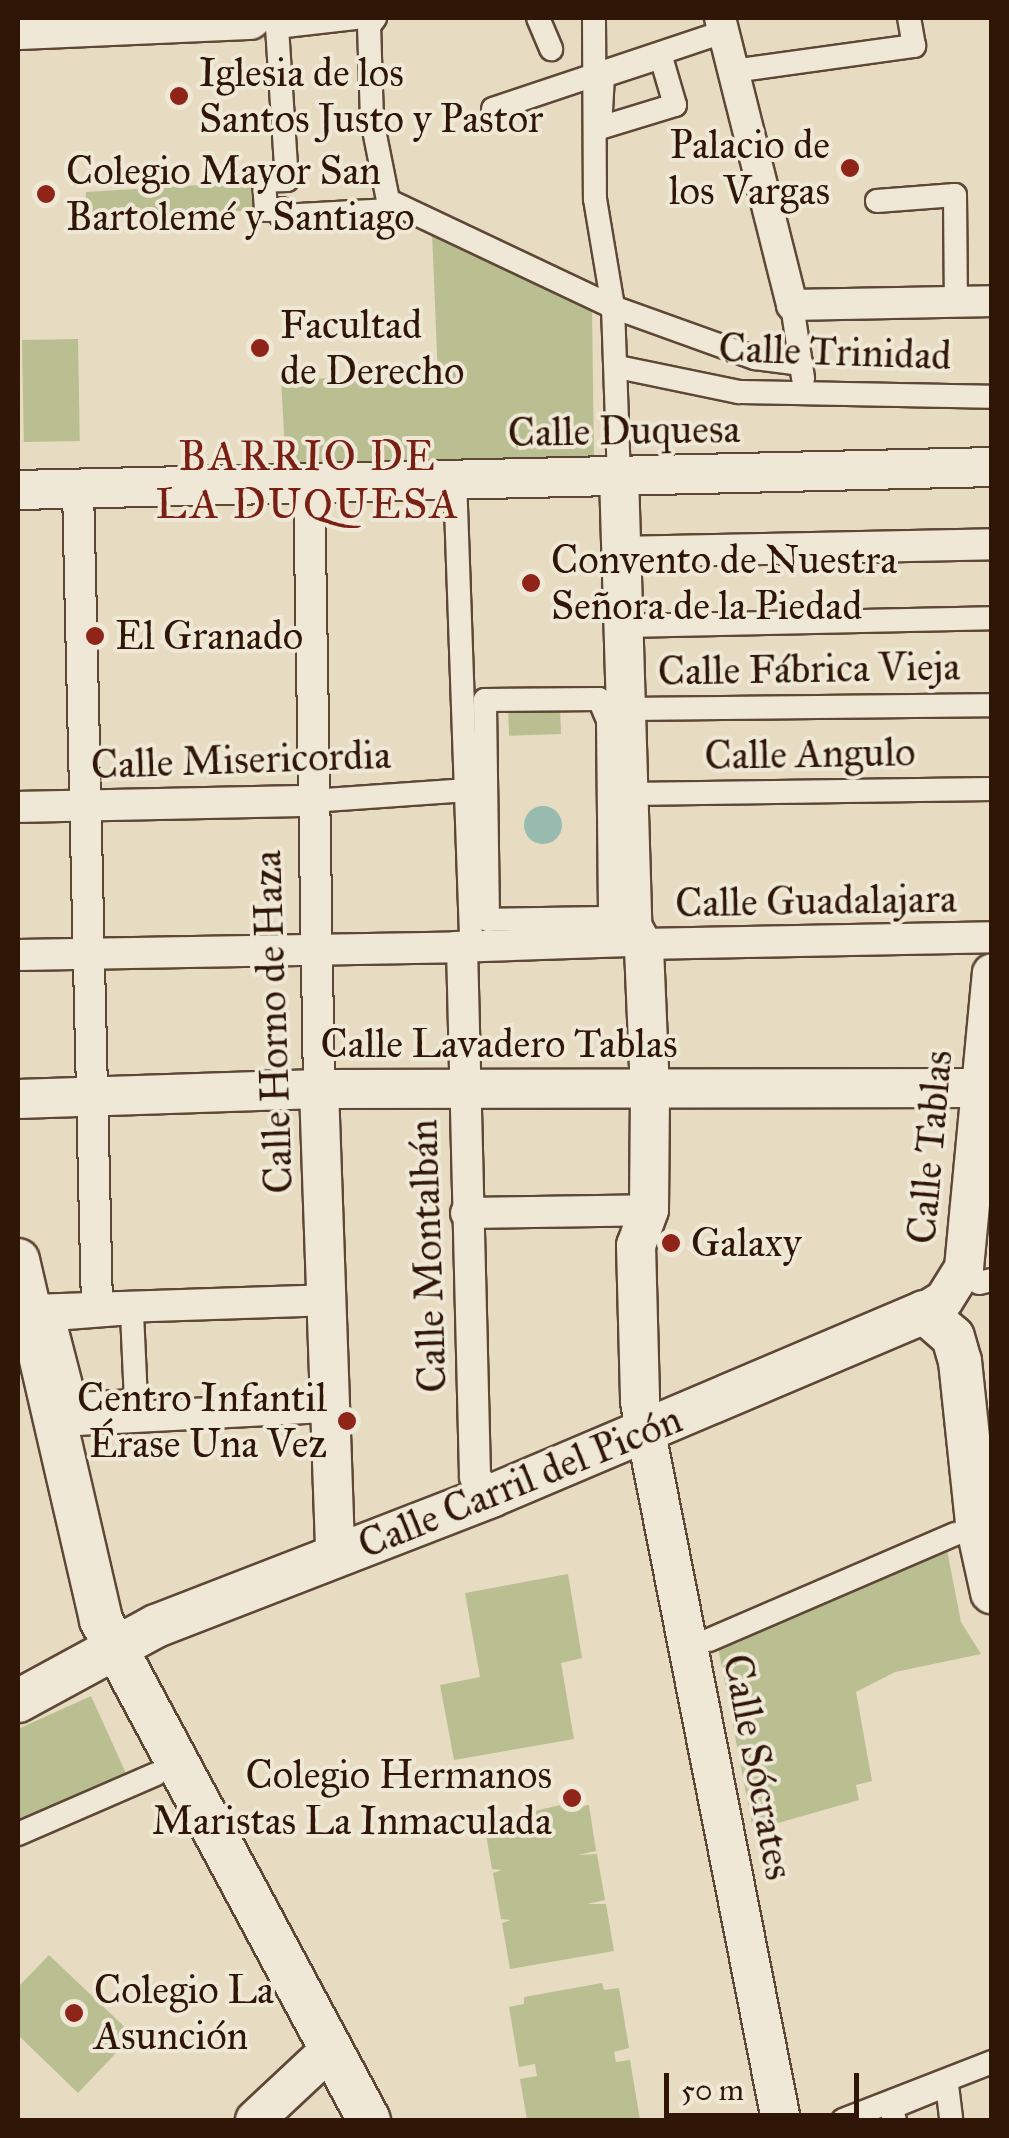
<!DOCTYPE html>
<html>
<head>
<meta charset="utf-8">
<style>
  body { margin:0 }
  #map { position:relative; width:1009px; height:2138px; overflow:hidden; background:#e7dbc1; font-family:"IM FELL Great Primer",serif }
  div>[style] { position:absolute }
  .green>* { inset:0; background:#b9bf91; transform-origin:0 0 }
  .water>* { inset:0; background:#97bbaf }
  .round { border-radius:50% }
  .roads { filter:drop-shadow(2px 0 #5e4736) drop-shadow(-2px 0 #5e4736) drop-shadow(0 2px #5e4736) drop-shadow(0 -2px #5e4736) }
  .pedestrian>* { height:22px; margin:-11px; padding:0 11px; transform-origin:11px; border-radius:11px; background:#efe8d7 }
  .minor>* { height:30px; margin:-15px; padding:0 15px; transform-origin:15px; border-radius:15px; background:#efe8d7 }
  .tertiary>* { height:38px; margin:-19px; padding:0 19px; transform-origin:19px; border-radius:19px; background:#efe8d7 }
  .secondary>* { height:42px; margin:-21px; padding:0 21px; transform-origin:21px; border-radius:21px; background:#efe8d7 }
  .dots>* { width:28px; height:28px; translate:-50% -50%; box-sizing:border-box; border:5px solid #efe8d7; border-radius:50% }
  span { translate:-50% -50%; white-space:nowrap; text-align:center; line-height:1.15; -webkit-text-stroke:8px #efe8d7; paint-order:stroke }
  .poi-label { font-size:40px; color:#301607 }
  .left { translate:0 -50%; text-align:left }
  .right { translate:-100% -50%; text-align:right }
  .street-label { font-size:40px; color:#301607 }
  .neighbourhood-label { font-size:42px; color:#7a1f14; letter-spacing:2.5px }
  .frame { position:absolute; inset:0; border:20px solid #301607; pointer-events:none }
  .scale { position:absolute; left:664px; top:2073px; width:195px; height:45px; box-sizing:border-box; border:5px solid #301607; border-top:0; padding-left:12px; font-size:30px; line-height:35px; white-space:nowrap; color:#301607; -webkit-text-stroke:8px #efe8d7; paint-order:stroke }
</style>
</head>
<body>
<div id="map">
  <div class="green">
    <div style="clip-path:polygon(264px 181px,266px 210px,85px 217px,86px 192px)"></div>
    <div style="clip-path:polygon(432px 233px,592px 307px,594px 463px,286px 470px,281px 379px,438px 377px)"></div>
    <div style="left:78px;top:339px;width:102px;height:56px;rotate:89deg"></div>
    <div style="left:560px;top:705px;width:29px;height:52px;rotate:88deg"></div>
    <div style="clip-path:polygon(947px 1550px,961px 1622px,981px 1654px,895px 1672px,856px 1692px,872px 1781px,856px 1785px,859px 1800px,753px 1830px,718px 1647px)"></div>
    <div style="clip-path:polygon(568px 1574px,582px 1658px,561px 1663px,574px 1739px,454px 1760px,440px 1685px,480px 1677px,465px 1593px)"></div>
    <div style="clip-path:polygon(91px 1696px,129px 1780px,20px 1823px,18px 1729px)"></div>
    <div style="clip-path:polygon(569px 1803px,571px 1808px,589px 1805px,596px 1851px,578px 1855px,597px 1854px,605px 1900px,587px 1904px,606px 1904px,614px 1951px,510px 1969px,502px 1923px,511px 1920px,501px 1919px,493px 1873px,502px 1870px,492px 1869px,484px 1823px)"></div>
    <div style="clip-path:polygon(49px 1955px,133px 2035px,78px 2093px,18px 2035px,18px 1987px)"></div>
    <div style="clip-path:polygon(602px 1983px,604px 1990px,619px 1988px,629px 2048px,614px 2052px,616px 2062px,630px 2060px,640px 2120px,527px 2120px,520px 2079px,537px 2076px,535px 2064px,519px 2067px,509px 2007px,524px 2004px,524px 1997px)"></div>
  </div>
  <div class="water">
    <div class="round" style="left:524px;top:806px;width:38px;height:38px"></div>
  </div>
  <div class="roads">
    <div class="pedestrian">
      <div style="left:355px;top:18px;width:79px;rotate:173.4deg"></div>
      <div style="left:277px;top:27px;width:153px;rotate:86.3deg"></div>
      <div style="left:287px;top:180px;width:23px;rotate:178deg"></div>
      <div style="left:264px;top:181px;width:29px;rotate:86deg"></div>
      <div style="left:266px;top:210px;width:15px;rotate:-4deg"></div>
      <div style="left:281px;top:209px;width:7px;rotate:90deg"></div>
      <div style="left:281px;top:216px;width:109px;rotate:-3.2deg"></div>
      <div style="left:390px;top:210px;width:92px;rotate:-101.3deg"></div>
      <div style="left:372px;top:120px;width:94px;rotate:-91.8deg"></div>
      <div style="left:369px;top:26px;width:10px;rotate:-53deg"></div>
      <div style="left:538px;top:18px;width:34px;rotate:67deg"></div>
      <div style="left:594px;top:18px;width:181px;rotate:89.7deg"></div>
      <div style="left:595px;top:199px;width:109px;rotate:80.5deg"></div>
      <div style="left:613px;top:307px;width:168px;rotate:88deg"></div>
      <div style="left:661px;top:57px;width:50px;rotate:73.7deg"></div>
      <div style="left:675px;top:105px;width:78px;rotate:163deg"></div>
      <div style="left:600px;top:128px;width:52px;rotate:-86.7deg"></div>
      <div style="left:603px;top:76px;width:61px;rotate:-18.1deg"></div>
      <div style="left:733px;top:71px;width:183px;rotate:-7.9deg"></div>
      <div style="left:914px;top:46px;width:28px;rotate:-100deg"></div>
      <div style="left:493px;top:109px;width:243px;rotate:-18.5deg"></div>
      <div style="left:389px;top:201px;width:248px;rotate:25.3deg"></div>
      <div style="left:613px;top:307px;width:151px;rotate:19.8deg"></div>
      <div style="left:755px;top:358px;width:47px;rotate:7.3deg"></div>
      <div style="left:877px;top:201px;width:78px;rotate:-4.4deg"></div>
      <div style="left:955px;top:195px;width:107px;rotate:89.5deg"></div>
      <div style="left:792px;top:305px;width:74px;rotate:81.4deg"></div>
      <div style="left:618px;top:367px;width:124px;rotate:11.7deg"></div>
      <div style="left:739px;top:392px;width:253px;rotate:1.1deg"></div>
      <div style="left:455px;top:478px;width:465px;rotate:88deg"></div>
      <div style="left:624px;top:626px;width:368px;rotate:-1.2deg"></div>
      <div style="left:599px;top:699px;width:23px;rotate:67deg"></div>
      <div style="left:608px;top:720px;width:198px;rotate:89.4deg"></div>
      <div style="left:610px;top:918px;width:122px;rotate:179.1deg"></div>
      <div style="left:488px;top:920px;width:220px;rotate:-90.8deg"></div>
      <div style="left:485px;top:700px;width:114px;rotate:-0.5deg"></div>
      <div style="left:627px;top:709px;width:365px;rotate:-0.6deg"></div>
      <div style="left:629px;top:794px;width:363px;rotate:-0.8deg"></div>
      <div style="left:311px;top:801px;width:157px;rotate:-4deg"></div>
      <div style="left:979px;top:1283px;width:13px;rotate:-13deg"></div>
      <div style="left:132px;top:1313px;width:88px;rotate:87.4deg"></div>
      <div style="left:136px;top:1401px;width:60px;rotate:177.1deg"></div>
      <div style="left:76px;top:1404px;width:88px;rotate:-104.5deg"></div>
      <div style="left:54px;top:1319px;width:78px;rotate:-4.4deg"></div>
      <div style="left:709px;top:1640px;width:268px;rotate:-23.3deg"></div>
      <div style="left:18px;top:1834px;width:150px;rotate:-23.5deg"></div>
      <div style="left:843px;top:2120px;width:160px;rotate:-21.3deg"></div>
      <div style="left:895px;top:2120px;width:13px;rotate:-113deg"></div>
      <div style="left:890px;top:2108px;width:61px;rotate:-22deg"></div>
      <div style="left:947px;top:2085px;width:35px;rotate:83deg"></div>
    </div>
    <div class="minor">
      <div style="left:720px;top:18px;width:296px;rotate:75.9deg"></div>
      <div style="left:792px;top:305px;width:200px;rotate:-1.1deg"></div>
      <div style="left:309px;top:483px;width:606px;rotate:89.05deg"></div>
      <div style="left:78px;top:489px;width:819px;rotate:88.67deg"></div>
      <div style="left:621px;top:552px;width:371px;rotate:-1.2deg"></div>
      <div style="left:18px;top:807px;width:293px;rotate:-1.2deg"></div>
      <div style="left:643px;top:944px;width:349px;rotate:-1.1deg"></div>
      <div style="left:462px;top:947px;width:530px;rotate:88.59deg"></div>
      <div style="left:475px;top:1477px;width:25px;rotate:50deg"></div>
      <div style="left:18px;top:955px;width:437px;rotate:-1deg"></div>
      <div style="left:455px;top:947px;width:174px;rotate:-2deg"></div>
      <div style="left:629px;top:941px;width:10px;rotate:-37deg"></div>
      <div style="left:466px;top:1213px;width:183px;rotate:-0.9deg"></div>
      <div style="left:31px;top:1310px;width:295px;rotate:-1.9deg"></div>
      <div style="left:59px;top:1421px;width:270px;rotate:-3deg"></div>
    </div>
    <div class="tertiary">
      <div style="left:619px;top:475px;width:451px;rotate:88.3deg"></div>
      <div style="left:632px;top:926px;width:25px;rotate:61deg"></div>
      <div style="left:644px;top:948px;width:146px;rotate:87.6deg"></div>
      <div style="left:650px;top:1094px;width:116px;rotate:90.5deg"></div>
      <div style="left:649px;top:1210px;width:37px;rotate:110deg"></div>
      <div style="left:636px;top:1245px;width:157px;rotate:88.5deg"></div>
      <div style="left:640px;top:1402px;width:732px;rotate:78.89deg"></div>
      <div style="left:18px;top:490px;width:974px;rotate:-1.35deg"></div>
      <div style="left:319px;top:1089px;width:469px;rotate:88deg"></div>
      <div style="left:18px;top:1099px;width:301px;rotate:-1.9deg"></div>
      <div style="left:319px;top:1089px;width:662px;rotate:-0.09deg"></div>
      <div style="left:924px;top:1312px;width:23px;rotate:-31deg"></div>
      <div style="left:944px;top:1300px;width:38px;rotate:-58deg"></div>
      <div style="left:964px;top:1268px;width:296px;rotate:-84.6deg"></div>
      <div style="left:255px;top:2120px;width:104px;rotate:-43.1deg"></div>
    </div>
    <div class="secondary">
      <div style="left:18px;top:28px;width:232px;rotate:-2.5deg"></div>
      <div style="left:18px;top:1260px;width:369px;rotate:77deg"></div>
      <div style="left:101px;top:1620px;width:567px;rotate:61.81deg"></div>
      <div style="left:18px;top:1701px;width:157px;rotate:-28.5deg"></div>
      <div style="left:156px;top:1626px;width:359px;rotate:-21.2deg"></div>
      <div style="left:491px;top:1496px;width:470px;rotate:-23deg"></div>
      <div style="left:924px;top:1312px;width:38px;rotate:41deg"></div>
      <div style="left:953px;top:1337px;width:25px;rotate:74deg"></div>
      <div style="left:960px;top:1361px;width:164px;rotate:84deg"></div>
      <div style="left:977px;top:1524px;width:70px;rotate:77.6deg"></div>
    </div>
  </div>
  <div class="dots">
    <div style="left:179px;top:96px;background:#8f2418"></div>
    <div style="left:850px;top:168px;background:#8f2418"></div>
    <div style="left:46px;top:194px;background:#8f2418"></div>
    <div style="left:260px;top:348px;background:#8f2418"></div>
    <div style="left:531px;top:583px;background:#8f2418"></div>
    <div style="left:95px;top:636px;background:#8f2418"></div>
    <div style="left:671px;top:1243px;background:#8f2418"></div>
    <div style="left:347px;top:1421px;background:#8f2418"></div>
    <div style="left:572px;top:1798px;background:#8f2418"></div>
    <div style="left:74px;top:2013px;background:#8f2418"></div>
  </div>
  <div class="poi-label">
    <span class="left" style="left:199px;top:96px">Iglesia de los<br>Santos Justo y Pastor</span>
    <span class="right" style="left:830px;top:168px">Palacio de<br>los Vargas</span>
    <span class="left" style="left:66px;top:194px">Colegio Mayor San<br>Bartolemé y Santiago</span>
    <span class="left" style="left:280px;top:348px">Facultad<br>de Derecho</span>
    <span class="left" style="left:551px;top:583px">Convento de Nuestra<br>Señora de la Piedad</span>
    <span class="left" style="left:115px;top:636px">El Granado</span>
    <span class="left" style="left:691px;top:1243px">Galaxy</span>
    <span class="right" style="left:327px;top:1421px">Centro Infantil<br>Érase Una Vez</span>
    <span class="right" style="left:552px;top:1798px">Colegio Hermanos<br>Maristas La Inmaculada</span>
    <span class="left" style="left:94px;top:2013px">Colegio La<br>Asunción</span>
  </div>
  <div class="street-label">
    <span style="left:835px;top:352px;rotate:2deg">Calle Trinidad</span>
    <span style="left:624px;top:431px;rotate:-1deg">Calle Duquesa</span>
    <span style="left:809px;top:669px;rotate:-1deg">Calle Fábrica Vieja</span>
    <span style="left:810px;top:754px;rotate:-1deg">Calle Angulo</span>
    <span style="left:241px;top:760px;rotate:-2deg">Calle Misericordia</span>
    <span style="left:816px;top:901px;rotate:-1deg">Calle Guadalajara</span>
    <span style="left:273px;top:1022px;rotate:-92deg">Calle Horno de Haza</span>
    <span style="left:499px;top:1044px">Calle Lavadero Tablas</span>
    <span style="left:930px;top:1147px;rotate:-85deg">Calle Tablas</span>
    <span style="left:428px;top:1256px;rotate:-92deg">Calle Montalbán</span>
    <span style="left:520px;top:1482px;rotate:-22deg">Calle Carril del Picón</span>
    <span style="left:758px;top:1767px;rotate:79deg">Calle Sócrates</span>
  </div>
  <div class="neighbourhood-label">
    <span style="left:308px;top:480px">BARRIO DE<br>LA DUQUESA</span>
  </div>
  <div class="frame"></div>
  <div class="scale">50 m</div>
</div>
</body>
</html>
